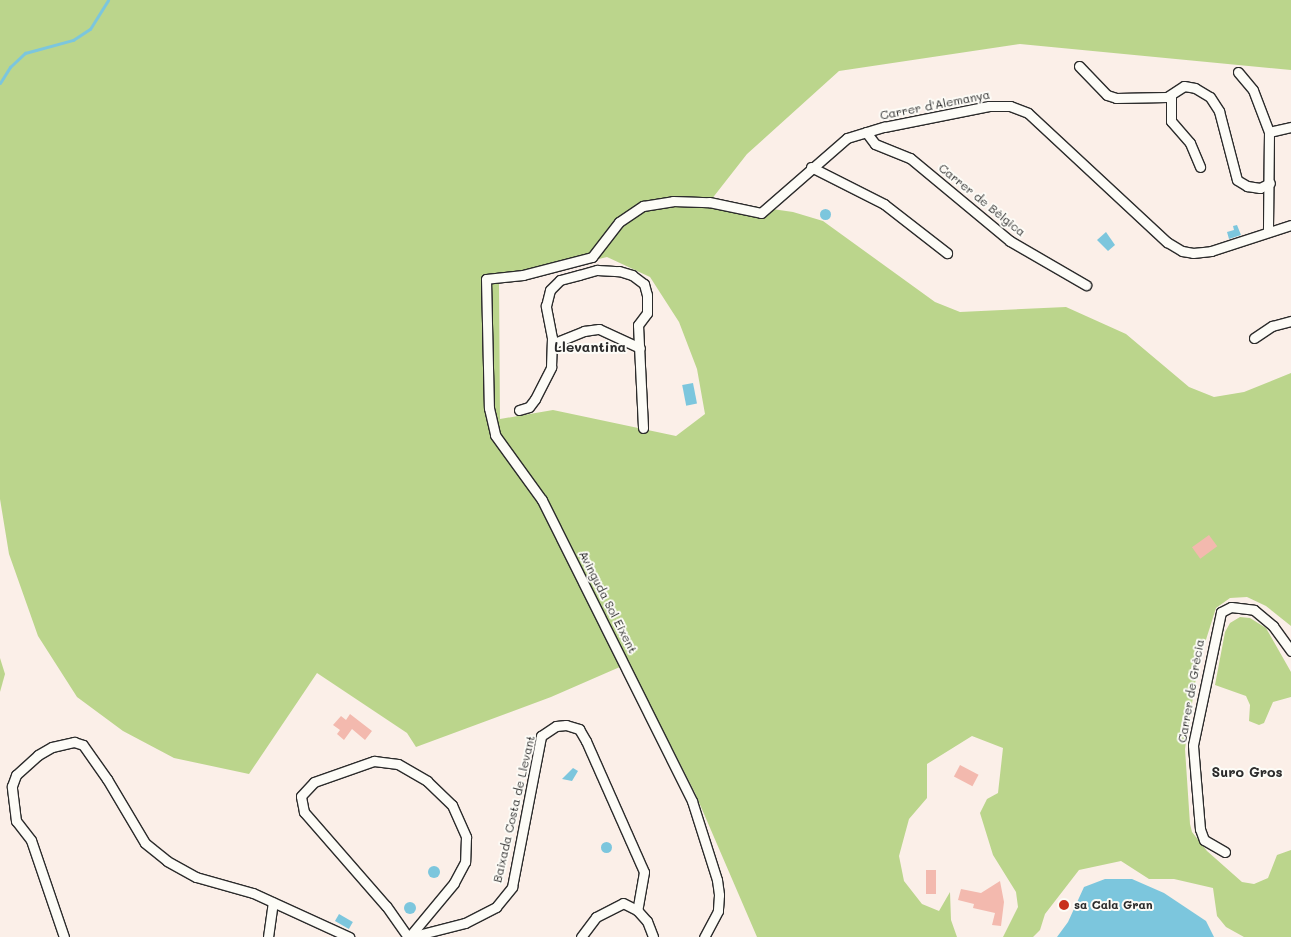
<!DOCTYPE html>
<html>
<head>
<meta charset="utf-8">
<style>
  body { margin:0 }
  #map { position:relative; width:1291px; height:937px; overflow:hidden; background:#fbefe8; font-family:Mali,sans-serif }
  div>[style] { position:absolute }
  .green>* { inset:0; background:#bbd58c }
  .water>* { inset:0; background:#7cc6dd; transform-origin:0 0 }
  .round { border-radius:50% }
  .stream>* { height:3px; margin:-1.5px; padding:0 1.5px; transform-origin:1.5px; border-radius:1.5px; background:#7cc6dd }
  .building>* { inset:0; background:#f3b9ae; transform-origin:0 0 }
  .roads { filter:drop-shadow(1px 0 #2b2b2b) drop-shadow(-1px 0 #2b2b2b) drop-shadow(0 1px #2b2b2b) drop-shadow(0 -1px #2b2b2b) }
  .minor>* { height:9px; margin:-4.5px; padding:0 4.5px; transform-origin:4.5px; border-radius:4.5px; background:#fdfcf7 }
  .dots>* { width:14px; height:14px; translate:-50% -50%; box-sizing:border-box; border:2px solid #fdfcf7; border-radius:50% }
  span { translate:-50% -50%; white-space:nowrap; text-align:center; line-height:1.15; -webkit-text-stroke:4px #fdfcf7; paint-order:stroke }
  .street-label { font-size:12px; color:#2b2b2b }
  .poi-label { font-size:12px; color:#2b2b2b; font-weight:700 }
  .left { translate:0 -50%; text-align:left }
  .neighbourhood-label { font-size:14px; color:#2b2b2b; font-weight:700 }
</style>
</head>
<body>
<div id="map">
  <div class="green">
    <div style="clip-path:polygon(evenodd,0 0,1291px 0,1291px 70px,1020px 44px,839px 71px,747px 154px,711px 200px,793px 212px,823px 221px,935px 302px,960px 312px,1066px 307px,1126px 334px,1189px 387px,1214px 397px,1244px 392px,1291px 373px,1291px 626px,1266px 606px,1247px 597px,1230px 598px,1216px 608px,1198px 665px,1185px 749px,1190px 824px,1192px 832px,1207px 851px,1242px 882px,1254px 884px,1268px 878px,1277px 855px,1291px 850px,1291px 937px,1244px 937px,1226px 927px,1217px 916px,1213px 888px,1174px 879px,1149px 879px,1121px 861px,1079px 870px,1045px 914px,1040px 930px,1033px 937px,1003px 937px,1018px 907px,1016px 892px,993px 855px,980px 813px,987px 799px,998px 793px,1003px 748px,972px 736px,927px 764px,927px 798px,909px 819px,899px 856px,904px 881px,922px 904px,939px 911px,950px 892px,951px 920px,957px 937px,757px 937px,695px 793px,629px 663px,551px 697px,416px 747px,407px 733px,317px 673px,249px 774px,174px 758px,123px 731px,77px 697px,38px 636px,9px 554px,0 499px,0 0,607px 257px,650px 277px,679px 322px,697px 369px,705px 414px,676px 436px,553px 410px,500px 419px,499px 283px,607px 257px)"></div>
    <div style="clip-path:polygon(1240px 617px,1250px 618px,1266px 628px,1291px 672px,1291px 697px,1273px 702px,1264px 723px,1259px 725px,1249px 721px,1250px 705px,1246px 696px,1215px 685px,1225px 632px,1230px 623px)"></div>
    <div style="clip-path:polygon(0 658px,5px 674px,0 692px)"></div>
  </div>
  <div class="water">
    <div class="round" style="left:819.5px;top:208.5px;width:11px;height:11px"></div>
    <div style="clip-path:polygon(1237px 225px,1241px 235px,1229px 239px,1227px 232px,1234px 230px,1233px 226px)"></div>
    <div style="clip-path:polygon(1106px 232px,1115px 245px,1108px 251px,1097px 240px)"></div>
    <div style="left:693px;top:383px;width:21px;height:11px;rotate:79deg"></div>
    <div style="clip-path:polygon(573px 768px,578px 771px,572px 781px,562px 779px)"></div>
    <div class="round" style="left:600.5px;top:841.5px;width:11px;height:11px"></div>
    <div class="round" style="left:428px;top:866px;width:12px;height:12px"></div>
    <div style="clip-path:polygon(1105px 879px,1132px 879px,1164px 893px,1206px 921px,1214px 937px,1057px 937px,1068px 922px,1084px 887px)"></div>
    <div class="round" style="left:404px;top:902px;width:12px;height:12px"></div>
    <div style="left:339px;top:914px;width:16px;height:8px;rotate:30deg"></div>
  </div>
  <div class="stream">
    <div style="left:0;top:83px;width:19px;rotate:-58deg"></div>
    <div style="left:10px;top:67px;width:21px;rotate:-43deg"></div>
    <div style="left:25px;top:53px;width:50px;rotate:-15.2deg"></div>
    <div style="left:73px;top:40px;width:20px;rotate:-33deg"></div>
    <div style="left:90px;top:29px;width:34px;rotate:-58deg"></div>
  </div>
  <div class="building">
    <div style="left:1209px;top:535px;width:14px;height:21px;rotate:54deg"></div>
    <div style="clip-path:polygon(350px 714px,372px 731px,365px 740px,352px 729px,344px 740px,337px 734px,340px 730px,333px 725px,341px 716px,346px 720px)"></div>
    <div style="left:960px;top:765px;width:21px;height:13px;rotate:28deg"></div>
    <div style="left:926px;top:870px;width:10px;height:24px"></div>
    <div style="clip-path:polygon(1000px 881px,1004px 902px,1001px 926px,992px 925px,995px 913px,973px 908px,974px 904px,958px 900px,961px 889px,981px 893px)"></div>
  </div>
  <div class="roads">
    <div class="minor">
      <div style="left:1079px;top:66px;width:40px;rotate:46deg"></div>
      <div style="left:1107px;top:95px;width:9px;rotate:18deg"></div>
      <div style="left:1116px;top:98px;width:51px;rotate:-1.1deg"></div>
      <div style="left:1167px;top:97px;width:20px;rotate:-33deg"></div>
      <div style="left:1184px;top:86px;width:11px;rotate:10deg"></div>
      <div style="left:1195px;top:88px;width:17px;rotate:31deg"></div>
      <div style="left:1210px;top:97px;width:17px;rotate:57deg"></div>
      <div style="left:1219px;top:111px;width:71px;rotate:75.4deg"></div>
      <div style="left:1237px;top:180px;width:12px;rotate:31deg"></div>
      <div style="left:1247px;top:186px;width:13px;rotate:9deg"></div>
      <div style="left:1260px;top:188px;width:11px;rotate:-27deg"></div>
      <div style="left:1238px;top:72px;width:23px;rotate:50deg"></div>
      <div style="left:1253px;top:90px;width:45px;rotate:69.1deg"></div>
      <div style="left:1269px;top:132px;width:100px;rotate:90.6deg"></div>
      <div style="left:1171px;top:95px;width:26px;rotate:90deg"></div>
      <div style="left:1171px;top:121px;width:29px;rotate:49deg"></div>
      <div style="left:1190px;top:143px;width:26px;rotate:67deg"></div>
      <div style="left:866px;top:132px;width:15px;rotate:53deg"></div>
      <div style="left:875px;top:144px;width:38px;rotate:22deg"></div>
      <div style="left:910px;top:158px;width:130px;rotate:39.7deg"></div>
      <div style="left:1010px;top:241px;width:88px;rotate:30.1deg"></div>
      <div style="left:1269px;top:132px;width:23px;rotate:-13deg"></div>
      <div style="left:811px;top:167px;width:82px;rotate:26.9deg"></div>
      <div style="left:884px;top:204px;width:80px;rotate:37.9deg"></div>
      <div style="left:592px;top:257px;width:71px;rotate:165.4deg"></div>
      <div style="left:523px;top:275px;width:37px;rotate:174deg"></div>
      <div style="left:486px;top:279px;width:129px;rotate:88.7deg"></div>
      <div style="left:489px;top:408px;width:28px;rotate:77deg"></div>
      <div style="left:495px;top:435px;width:80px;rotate:54.1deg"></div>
      <div style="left:542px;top:500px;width:336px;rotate:63.5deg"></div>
      <div style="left:692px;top:801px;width:83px;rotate:72.4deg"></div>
      <div style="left:717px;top:880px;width:15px;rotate:82deg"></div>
      <div style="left:719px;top:895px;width:16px;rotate:94deg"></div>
      <div style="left:718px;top:911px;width:30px;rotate:118deg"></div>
      <div style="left:592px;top:257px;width:44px;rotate:-52.4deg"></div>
      <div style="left:619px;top:222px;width:29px;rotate:-34deg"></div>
      <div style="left:643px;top:206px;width:30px;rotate:-9deg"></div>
      <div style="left:673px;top:201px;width:36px;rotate:2deg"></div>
      <div style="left:709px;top:202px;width:53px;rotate:11.9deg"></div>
      <div style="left:761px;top:213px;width:114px;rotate:-41.1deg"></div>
      <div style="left:847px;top:138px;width:39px;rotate:-17deg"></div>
      <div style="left:884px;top:127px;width:107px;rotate:-11.3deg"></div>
      <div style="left:989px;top:106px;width:21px"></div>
      <div style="left:1010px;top:106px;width:19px;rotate:21deg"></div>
      <div style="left:1028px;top:113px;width:190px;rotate:42.9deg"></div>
      <div style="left:1167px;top:242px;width:17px;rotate:31deg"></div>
      <div style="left:1182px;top:251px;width:11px;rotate:10deg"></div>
      <div style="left:1193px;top:253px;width:18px;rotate:-6deg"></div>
      <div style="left:1211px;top:251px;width:84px;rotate:-18deg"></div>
      <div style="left:1254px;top:338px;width:22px;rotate:-34deg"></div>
      <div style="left:1272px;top:326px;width:20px;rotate:-15deg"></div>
      <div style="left:552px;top:344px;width:35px;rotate:-22deg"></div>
      <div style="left:584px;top:331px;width:15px;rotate:-8deg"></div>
      <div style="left:599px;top:329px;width:45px;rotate:24.9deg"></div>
      <div style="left:519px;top:410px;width:10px;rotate:-17deg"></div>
      <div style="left:529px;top:407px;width:10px;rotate:-53deg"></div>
      <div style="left:535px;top:399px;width:36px;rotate:-63deg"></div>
      <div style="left:551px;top:367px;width:29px;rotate:-88deg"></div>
      <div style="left:552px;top:338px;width:33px;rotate:-101deg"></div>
      <div style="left:546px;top:306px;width:16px;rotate:-76deg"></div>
      <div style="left:550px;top:290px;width:14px;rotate:-45deg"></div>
      <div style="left:560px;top:280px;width:20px;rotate:-15deg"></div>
      <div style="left:579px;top:275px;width:19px;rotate:-16deg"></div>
      <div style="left:597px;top:270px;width:22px;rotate:3deg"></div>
      <div style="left:619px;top:271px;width:14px;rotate:17deg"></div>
      <div style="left:632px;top:275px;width:15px;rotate:37deg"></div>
      <div style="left:644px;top:284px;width:11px;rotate:75deg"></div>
      <div style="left:647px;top:295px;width:18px;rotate:90deg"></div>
      <div style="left:647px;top:313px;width:15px;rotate:127deg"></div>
      <div style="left:638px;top:325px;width:103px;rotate:87.2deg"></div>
      <div style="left:1225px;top:852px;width:24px;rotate:-150deg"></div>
      <div style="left:1204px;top:840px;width:12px;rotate:-110deg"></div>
      <div style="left:1200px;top:829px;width:84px;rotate:-94.8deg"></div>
      <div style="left:1193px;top:745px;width:136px;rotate:-78.1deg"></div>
      <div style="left:1221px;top:612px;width:11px;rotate:-27deg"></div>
      <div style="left:1231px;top:607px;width:23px;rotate:7deg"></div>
      <div style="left:1254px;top:610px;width:25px;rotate:40deg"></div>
      <div style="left:1273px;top:626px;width:31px;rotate:54deg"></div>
      <div style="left:64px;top:937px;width:102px;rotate:-108.8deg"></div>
      <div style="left:31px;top:840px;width:24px;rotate:-128deg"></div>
      <div style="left:16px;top:821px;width:35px;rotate:-97deg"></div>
      <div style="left:12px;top:786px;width:12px;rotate:-70deg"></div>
      <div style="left:16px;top:775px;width:30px;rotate:-42deg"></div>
      <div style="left:38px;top:755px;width:16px;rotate:-30deg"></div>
      <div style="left:52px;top:747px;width:23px;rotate:-13deg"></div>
      <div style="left:74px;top:742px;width:9px;rotate:18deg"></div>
      <div style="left:83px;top:745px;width:42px;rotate:54.8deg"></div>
      <div style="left:107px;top:779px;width:74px;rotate:59.3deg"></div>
      <div style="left:145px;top:843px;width:28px;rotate:39deg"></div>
      <div style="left:167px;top:861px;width:33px;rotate:29deg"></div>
      <div style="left:196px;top:877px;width:59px;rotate:15.7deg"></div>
      <div style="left:253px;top:893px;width:106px;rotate:24.6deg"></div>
      <div style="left:268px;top:937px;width:35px;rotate:-82deg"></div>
      <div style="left:408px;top:937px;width:38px;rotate:-125deg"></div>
      <div style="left:386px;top:906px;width:125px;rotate:-131.1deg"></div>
      <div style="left:304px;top:812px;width:16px;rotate:-101deg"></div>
      <div style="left:301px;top:796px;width:19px;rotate:-47deg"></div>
      <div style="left:314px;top:782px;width:64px;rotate:-19.3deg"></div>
      <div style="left:374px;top:761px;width:24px;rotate:7deg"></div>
      <div style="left:398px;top:764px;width:34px;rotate:30deg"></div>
      <div style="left:427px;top:781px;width:35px;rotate:44deg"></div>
      <div style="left:452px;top:805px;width:35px;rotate:66deg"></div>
      <div style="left:466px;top:837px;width:25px;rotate:92deg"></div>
      <div style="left:465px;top:862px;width:24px;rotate:118deg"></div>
      <div style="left:454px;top:883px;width:70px;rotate:129.8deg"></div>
      <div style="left:410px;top:937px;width:57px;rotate:-14.3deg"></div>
      <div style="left:465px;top:923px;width:35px;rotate:-27deg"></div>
      <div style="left:496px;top:907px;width:26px;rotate:-51deg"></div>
      <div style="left:512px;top:887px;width:154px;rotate:-79.1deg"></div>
      <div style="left:541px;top:736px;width:18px;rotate:-34deg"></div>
      <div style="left:556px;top:726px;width:10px;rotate:-6deg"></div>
      <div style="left:566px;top:725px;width:14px;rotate:17deg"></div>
      <div style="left:579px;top:729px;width:14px;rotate:60deg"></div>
      <div style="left:586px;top:741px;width:143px;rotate:66.1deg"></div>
      <div style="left:644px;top:872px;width:39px;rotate:100deg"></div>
      <div style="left:581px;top:937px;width:25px;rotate:-53deg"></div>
      <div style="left:596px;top:917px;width:30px;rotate:-27deg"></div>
      <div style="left:623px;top:903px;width:16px;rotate:27deg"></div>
      <div style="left:637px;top:910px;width:15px;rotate:48deg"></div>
      <div style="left:647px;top:921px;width:17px;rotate:69deg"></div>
    </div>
  </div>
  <div class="dots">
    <div style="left:1064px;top:905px;background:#c8321e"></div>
  </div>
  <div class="street-label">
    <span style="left:935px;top:105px;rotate:-11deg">Carrer d'Alemanya</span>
    <span style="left:982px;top:200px;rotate:39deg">Carrer de Bèlgica</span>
    <span style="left:608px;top:602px;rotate:63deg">Avinguda Sol Eixent</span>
    <span style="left:1191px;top:691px;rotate:-80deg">Carrer de Grècia</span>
    <span style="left:514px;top:809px;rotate:-77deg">Baixada Costa de Llevant</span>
  </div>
  <div class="poi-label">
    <span class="left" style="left:1074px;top:905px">sa Cala Gran</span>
  </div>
  <div class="neighbourhood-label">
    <span style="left:590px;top:347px">Llevantina</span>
    <span style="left:1247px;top:772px">Suro Gros</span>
  </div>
</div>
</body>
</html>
